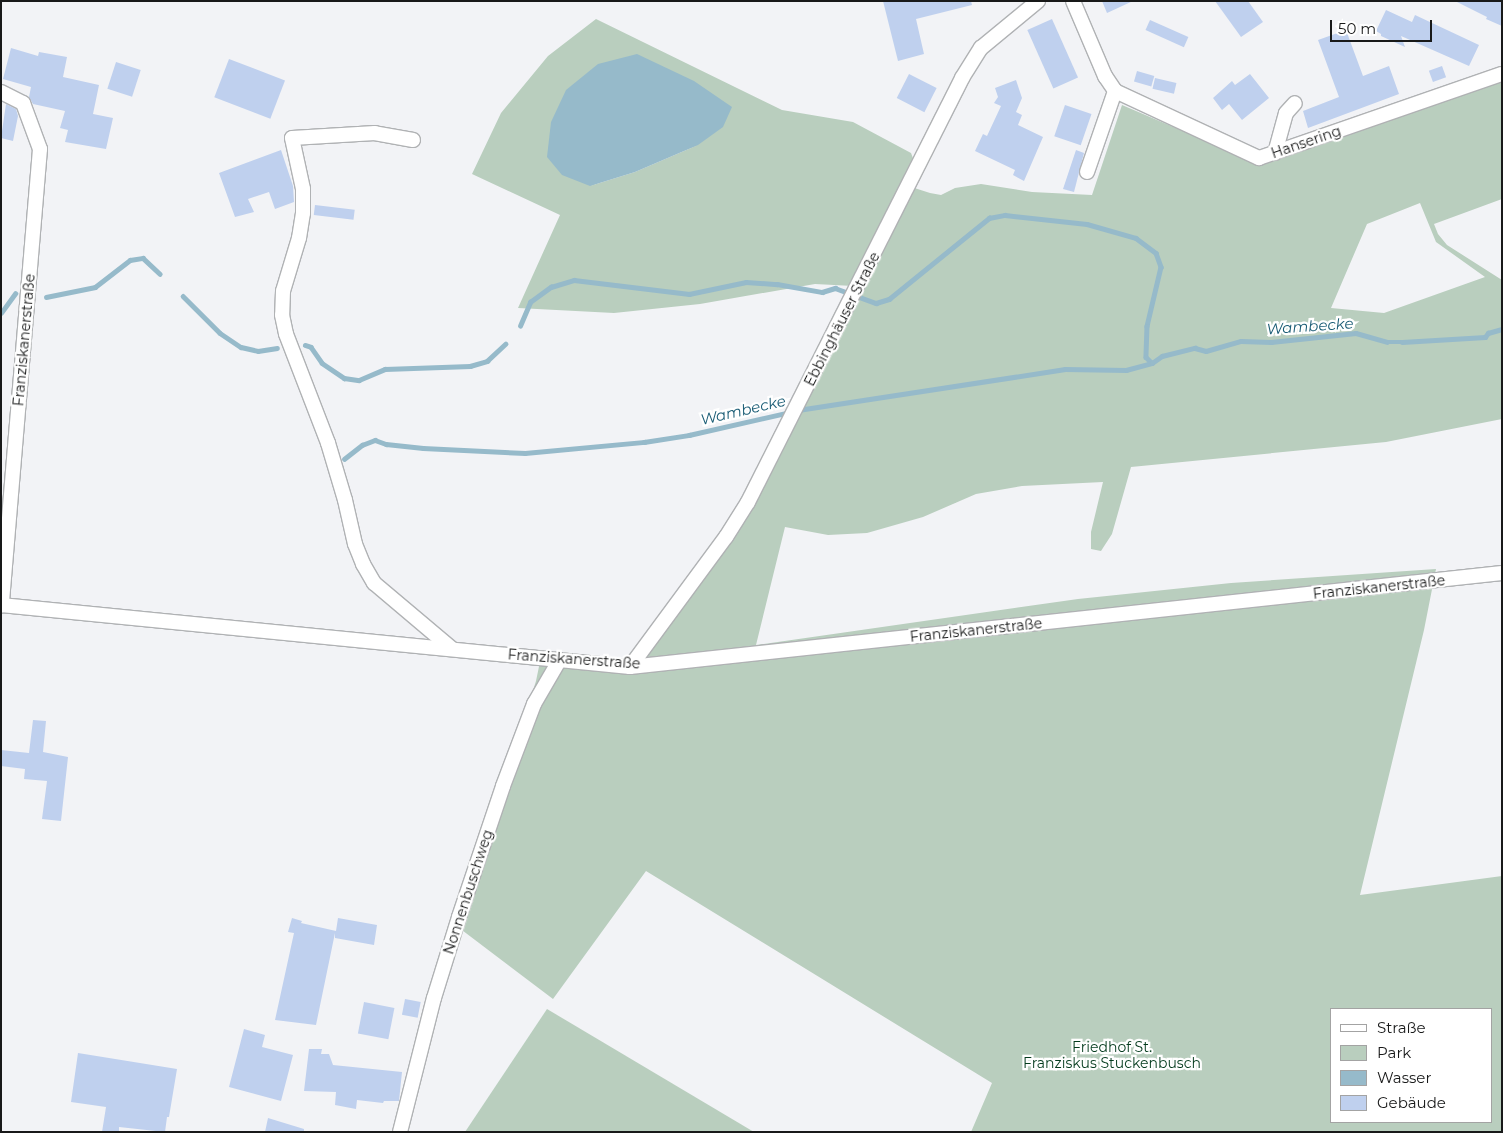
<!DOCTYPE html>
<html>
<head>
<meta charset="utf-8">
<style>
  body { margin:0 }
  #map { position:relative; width:1503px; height:1133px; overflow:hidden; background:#f2f3f6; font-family:Montserrat,sans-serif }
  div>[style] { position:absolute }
  .green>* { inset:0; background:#b9cebe }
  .water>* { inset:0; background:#96baca }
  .stream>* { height:4.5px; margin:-2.25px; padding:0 2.25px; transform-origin:2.25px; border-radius:2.25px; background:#96baca }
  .building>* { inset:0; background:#bfd0ee; transform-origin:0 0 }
  .roads { filter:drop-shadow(1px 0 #b0b2b4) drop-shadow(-1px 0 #b0b2b4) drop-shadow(0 1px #b0b2b4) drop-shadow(0 -1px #b0b2b4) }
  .minor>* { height:14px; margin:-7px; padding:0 7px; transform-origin:7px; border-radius:7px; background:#fff }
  span { translate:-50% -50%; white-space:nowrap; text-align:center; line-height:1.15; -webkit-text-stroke:4.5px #fff; paint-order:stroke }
  .street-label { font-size:14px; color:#181919 }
  .park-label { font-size:14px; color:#043b1d }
  .water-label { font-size:15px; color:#1a5c75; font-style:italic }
  .frame { position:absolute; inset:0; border:2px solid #181919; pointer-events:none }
  .legend { position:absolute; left:1330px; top:1008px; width:162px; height:115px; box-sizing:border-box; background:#fff; border:1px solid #a3a3a3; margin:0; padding:6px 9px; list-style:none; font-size:15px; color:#181919 }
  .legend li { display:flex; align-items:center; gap:10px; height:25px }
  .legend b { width:25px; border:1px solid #a3a3a3 }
  .scale { position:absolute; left:1330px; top:20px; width:102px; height:22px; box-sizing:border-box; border:2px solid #181919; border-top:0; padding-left:6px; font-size:15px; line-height:18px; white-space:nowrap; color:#181919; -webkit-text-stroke:4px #fff; paint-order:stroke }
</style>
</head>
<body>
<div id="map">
  <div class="green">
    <div style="clip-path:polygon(evenodd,596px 19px,782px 110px,853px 122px,911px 153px,914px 161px,905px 185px,930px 193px,941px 195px,955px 188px,981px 184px,1032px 192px,1092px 195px,1122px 105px,1262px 165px,1502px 81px,1502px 199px,1434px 224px,1438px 234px,1447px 245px,1502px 280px,1502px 419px,1386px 442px,1131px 467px,1112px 534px,1101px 551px,1091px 549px,1091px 532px,1103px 482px,1022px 486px,976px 494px,923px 517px,867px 533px,828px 535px,785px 527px,756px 645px,1078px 599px,1231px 583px,1436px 569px,1424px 630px,1360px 895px,1502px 876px,1502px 1132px,971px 1132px,992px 1083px,646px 871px,553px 999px,450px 921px,525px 716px,536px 681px,542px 652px,628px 659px,736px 514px,853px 286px,815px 284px,700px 304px,614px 313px,518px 308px,560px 215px,472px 174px,501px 113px,548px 56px,596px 19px,698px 145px,635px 172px,590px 186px,698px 145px,596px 19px,1420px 203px,1436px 242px,1485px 277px,1384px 313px,1331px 308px,1367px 224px,1420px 203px,596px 19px,1332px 1009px,1492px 1009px,1492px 1122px,1332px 1122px,1332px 1009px)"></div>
    <div style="clip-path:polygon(547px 1009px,754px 1132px,465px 1132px)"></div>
  </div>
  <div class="water">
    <div style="clip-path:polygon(637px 54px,694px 81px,732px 107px,723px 127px,698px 145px,635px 172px,590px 186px,562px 175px,547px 157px,551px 122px,566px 90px,598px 64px)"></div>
  </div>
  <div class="stream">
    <div style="left:183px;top:296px;width:52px;rotate:45deg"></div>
    <div style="left:220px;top:333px;width:25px;rotate:34deg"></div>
    <div style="left:241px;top:347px;width:17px;rotate:13deg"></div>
    <div style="left:258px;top:351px;width:19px;rotate:-9deg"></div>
    <div style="left:46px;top:297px;width:50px;rotate:-11.5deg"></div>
    <div style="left:95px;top:287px;width:44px;rotate:-37.6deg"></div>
    <div style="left:130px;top:260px;width:13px;rotate:-9deg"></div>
    <div style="left:143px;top:258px;width:23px;rotate:43deg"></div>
    <div style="left:1px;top:313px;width:24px;rotate:-54deg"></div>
    <div style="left:520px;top:326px;width:26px;rotate:-67deg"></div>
    <div style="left:530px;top:302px;width:26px;rotate:-36deg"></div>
    <div style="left:551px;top:287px;width:24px;rotate:-17deg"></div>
    <div style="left:574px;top:280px;width:116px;rotate:6.9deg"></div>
    <div style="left:689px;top:294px;width:58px;rotate:-11.9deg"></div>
    <div style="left:746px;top:282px;width:31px;rotate:4deg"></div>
    <div style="left:777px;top:284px;width:46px;rotate:10.1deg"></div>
    <div style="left:822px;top:292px;width:14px;rotate:-17deg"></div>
    <div style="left:835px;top:288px;width:44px;rotate:20.1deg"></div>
    <div style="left:876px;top:303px;width:14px;rotate:-17deg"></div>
    <div style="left:889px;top:299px;width:129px;rotate:-39deg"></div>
    <div style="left:989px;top:218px;width:16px;rotate:-11deg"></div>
    <div style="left:1005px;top:215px;width:82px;rotate:6.3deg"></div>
    <div style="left:1087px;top:224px;width:51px;rotate:15.9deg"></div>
    <div style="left:1136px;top:238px;width:25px;rotate:37deg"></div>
    <div style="left:1156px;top:253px;width:15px;rotate:70deg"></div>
    <div style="left:1161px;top:267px;width:61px;rotate:103.3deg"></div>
    <div style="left:1147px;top:326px;width:31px;rotate:92deg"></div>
    <div style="left:1146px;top:357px;width:8px;rotate:45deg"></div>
    <div style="left:305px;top:345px;width:6px;rotate:18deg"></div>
    <div style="left:311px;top:347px;width:19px;rotate:55deg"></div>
    <div style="left:322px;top:363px;width:27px;rotate:34deg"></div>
    <div style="left:344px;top:378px;width:15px;rotate:8deg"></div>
    <div style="left:359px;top:380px;width:28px;rotate:-23deg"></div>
    <div style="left:385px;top:369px;width:85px;rotate:-2deg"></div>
    <div style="left:470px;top:366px;width:18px;rotate:-16deg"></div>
    <div style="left:487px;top:361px;width:25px;rotate:-43deg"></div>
    <div style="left:798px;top:410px;width:270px;rotate:-8.7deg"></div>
    <div style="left:1065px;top:369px;width:61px;rotate:0.9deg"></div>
    <div style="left:1126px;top:370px;width:27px;rotate:-15deg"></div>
    <div style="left:1152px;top:363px;width:12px;rotate:-35deg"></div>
    <div style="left:1162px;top:356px;width:34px;rotate:-14deg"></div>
    <div style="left:1195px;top:348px;width:11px;rotate:15deg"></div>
    <div style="left:1206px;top:351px;width:36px;rotate:-16deg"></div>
    <div style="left:1241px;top:341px;width:30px;rotate:2deg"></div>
    <div style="left:1271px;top:342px;width:85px;rotate:-6deg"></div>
    <div style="left:1356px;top:333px;width:32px;rotate:16deg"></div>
    <div style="left:1387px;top:342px;width:15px"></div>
    <div style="left:1402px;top:342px;width:83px;rotate:-3.4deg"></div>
    <div style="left:1485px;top:337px;width:5px;rotate:-53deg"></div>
    <div style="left:1488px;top:333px;width:15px;rotate:-16deg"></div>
    <div style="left:344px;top:459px;width:23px;rotate:-38deg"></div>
    <div style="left:362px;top:445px;width:14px;rotate:-21deg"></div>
    <div style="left:375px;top:440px;width:12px;rotate:20deg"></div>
    <div style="left:386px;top:444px;width:37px;rotate:6deg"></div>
    <div style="left:423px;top:448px;width:102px;rotate:2.8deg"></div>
    <div style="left:525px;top:453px;width:120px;rotate:-5.3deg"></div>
    <div style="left:644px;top:442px;width:46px;rotate:-8.8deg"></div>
    <div style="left:689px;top:435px;width:104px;rotate:-12.8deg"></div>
  </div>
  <div class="building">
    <div style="clip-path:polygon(883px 1px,971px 1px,972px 5px,916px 19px,924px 54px,898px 61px)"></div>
    <div style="clip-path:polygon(1102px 1px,1133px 1px,1107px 13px)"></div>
    <div style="clip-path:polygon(1215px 1px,1248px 1px,1263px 22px,1241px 37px)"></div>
    <div style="clip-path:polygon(1455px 1px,1502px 1px,1502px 26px,1486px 19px,1487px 17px)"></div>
    <div style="clip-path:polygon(1386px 10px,1412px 22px,1415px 15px,1479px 45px,1469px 66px,1401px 36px,1405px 47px,1381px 36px,1381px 34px,1376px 31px)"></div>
    <div style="left:1052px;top:19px;width:64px;height:27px;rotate:66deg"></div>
    <div style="left:1150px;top:20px;width:42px;height:11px;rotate:24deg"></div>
    <div style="clip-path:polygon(1346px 30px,1363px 76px,1389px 66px,1399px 94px,1308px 128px,1303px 111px,1339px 97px,1318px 40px)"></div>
    <div style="clip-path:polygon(11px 48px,38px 56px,39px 52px,67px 57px,63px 77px,99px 85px,93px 114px,113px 118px,106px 149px,65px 142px,68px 130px,60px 128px,65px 111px,33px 104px,29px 97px,31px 87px,3px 79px)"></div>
    <div style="left:229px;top:59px;width:60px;height:41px;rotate:21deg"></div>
    <div style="left:116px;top:62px;width:26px;height:28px;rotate:18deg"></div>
    <div style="left:1442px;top:66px;width:12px;height:14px;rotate:70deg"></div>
    <div style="left:1137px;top:71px;width:18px;height:11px;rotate:16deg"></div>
    <div style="left:909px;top:74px;width:31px;height:27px;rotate:27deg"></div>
    <div style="clip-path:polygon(1250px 74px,1269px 98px,1242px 120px,1229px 104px,1222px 110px,1213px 98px,1232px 81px,1235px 85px)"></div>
    <div style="left:1155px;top:78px;width:22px;height:11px;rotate:13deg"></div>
    <div style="clip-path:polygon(1016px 80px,1022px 98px,1016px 112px,1022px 115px,1018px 125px,1043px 137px,1024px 181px,1013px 175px,1015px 170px,975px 151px,983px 134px,987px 136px,1001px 106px,994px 103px,998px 97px,995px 88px)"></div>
    <div style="clip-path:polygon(6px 104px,16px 109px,18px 116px,13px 141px,1px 138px)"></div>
    <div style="left:1065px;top:105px;width:28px;height:33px;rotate:19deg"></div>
    <div style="clip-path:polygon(281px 150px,293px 186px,294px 202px,275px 209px,269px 192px,248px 199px,254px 212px,235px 217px,219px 173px)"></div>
    <div style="clip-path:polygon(1076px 150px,1084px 153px,1074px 192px,1063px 189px)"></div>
    <div style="left:315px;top:205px;width:40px;height:10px;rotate:7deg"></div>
    <div style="clip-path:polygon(33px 720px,46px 721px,43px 752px,68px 757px,61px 821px,42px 819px,47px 781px,24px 779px,25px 769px,1px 766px,1px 750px,29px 753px)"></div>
    <div style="clip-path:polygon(292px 918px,302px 921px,301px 923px,336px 931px,338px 918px,377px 925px,374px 945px,335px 938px,335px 933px,316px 1025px,275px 1020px,294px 933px,288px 932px)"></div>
    <div style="left:405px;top:999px;width:16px;height:16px;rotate:11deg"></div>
    <div style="left:364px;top:1002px;width:31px;height:32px;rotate:11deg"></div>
    <div style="clip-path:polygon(244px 1029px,265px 1035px,262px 1047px,293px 1055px,281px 1101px,229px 1087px)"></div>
    <div style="clip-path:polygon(309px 1049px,322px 1049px,321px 1054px,329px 1054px,333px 1065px,402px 1072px,399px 1101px,384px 1101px,383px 1103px,357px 1100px,356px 1109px,335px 1105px,336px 1092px,304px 1091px)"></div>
    <div style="clip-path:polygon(78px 1053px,177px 1069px,169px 1117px,167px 1117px,165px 1132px,119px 1127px,119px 1132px,102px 1132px,106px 1107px,71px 1102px)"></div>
    <div style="clip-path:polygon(268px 1118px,304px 1129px,304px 1132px,265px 1132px)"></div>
  </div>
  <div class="roads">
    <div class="minor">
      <div style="left:1073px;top:1px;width:82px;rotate:66.9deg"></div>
      <div style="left:1105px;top:76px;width:18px;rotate:56deg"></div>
      <div style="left:1115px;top:91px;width:159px;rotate:25deg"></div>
      <div style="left:1259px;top:158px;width:257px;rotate:-19.1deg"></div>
      <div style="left:1px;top:92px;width:25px;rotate:27deg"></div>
      <div style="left:23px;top:103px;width:49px;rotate:69.7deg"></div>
      <div style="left:40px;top:149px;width:458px;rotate:94.8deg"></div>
      <div style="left:413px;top:140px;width:39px;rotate:-170deg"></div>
      <div style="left:375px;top:133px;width:83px;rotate:176.6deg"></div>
      <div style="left:292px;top:138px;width:52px;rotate:77.8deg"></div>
      <div style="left:303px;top:189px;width:24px;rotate:90deg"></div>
      <div style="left:303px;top:213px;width:25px;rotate:99deg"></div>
      <div style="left:299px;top:238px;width:55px;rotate:106.8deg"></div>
      <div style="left:283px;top:291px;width:24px;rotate:92deg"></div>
      <div style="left:282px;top:315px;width:19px;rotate:78deg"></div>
      <div style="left:286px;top:334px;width:117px;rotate:68.9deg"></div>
      <div style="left:328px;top:443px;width:59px;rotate:73.4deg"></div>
      <div style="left:345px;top:500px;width:45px;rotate:77.2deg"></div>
      <div style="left:355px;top:544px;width:22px;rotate:68deg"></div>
      <div style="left:363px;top:564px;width:22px;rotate:60deg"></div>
      <div style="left:374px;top:583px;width:101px;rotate:40.2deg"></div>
      <div style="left:1275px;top:153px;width:41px;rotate:-74.6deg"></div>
      <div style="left:1286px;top:113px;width:13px;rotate:-48deg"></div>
      <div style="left:1087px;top:172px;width:86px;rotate:-70.9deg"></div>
      <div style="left:1px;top:605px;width:632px;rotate:5.63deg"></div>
      <div style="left:630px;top:667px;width:877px;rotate:-6.15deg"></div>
      <div style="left:630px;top:667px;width:162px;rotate:-53.6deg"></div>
      <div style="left:726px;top:537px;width:41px;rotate:-57.8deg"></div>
      <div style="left:748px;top:502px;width:475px;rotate:-63.2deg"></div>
      <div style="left:962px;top:78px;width:36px;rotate:-58deg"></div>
      <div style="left:981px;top:48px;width:74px;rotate:-39.5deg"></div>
      <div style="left:400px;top:1132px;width:138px;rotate:-75.8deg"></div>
      <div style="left:434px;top:998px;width:85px;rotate:-72.8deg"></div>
      <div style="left:459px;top:917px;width:138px;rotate:-71.4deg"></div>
      <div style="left:503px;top:786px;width:88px;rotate:-69.3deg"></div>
      <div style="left:534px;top:704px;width:50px;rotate:-59.8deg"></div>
    </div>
  </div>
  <div class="street-label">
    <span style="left:1306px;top:142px;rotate:-19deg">Hansering</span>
    <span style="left:842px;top:319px;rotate:-63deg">Ebbinghäuser Straße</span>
    <span style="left:24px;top:340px;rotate:-85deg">Franziskanerstraße</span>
    <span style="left:1379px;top:587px;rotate:-6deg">Franziskanerstraße</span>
    <span style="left:976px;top:630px;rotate:-6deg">Franziskanerstraße</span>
    <span style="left:574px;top:659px;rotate:4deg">Franziskanerstraße</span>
    <span style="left:468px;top:892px;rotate:-72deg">Nonnenbuschweg</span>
  </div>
  <div class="park-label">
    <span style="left:1112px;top:1055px">Friedhof St.<br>Franziskus Stuckenbusch</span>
  </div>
  <div class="water-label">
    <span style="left:1310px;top:326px;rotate:-4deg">Wambecke</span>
    <span style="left:743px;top:410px;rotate:-13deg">Wambecke</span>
  </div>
  <div class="frame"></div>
  <ul class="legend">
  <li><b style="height:6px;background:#fff"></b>Straße</li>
  <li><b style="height:14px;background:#b9cebe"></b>Park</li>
  <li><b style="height:14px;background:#96baca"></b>Wasser</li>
  <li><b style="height:14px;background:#bfd0ee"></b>Gebäude</li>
  </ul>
  <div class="scale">50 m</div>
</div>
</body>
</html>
